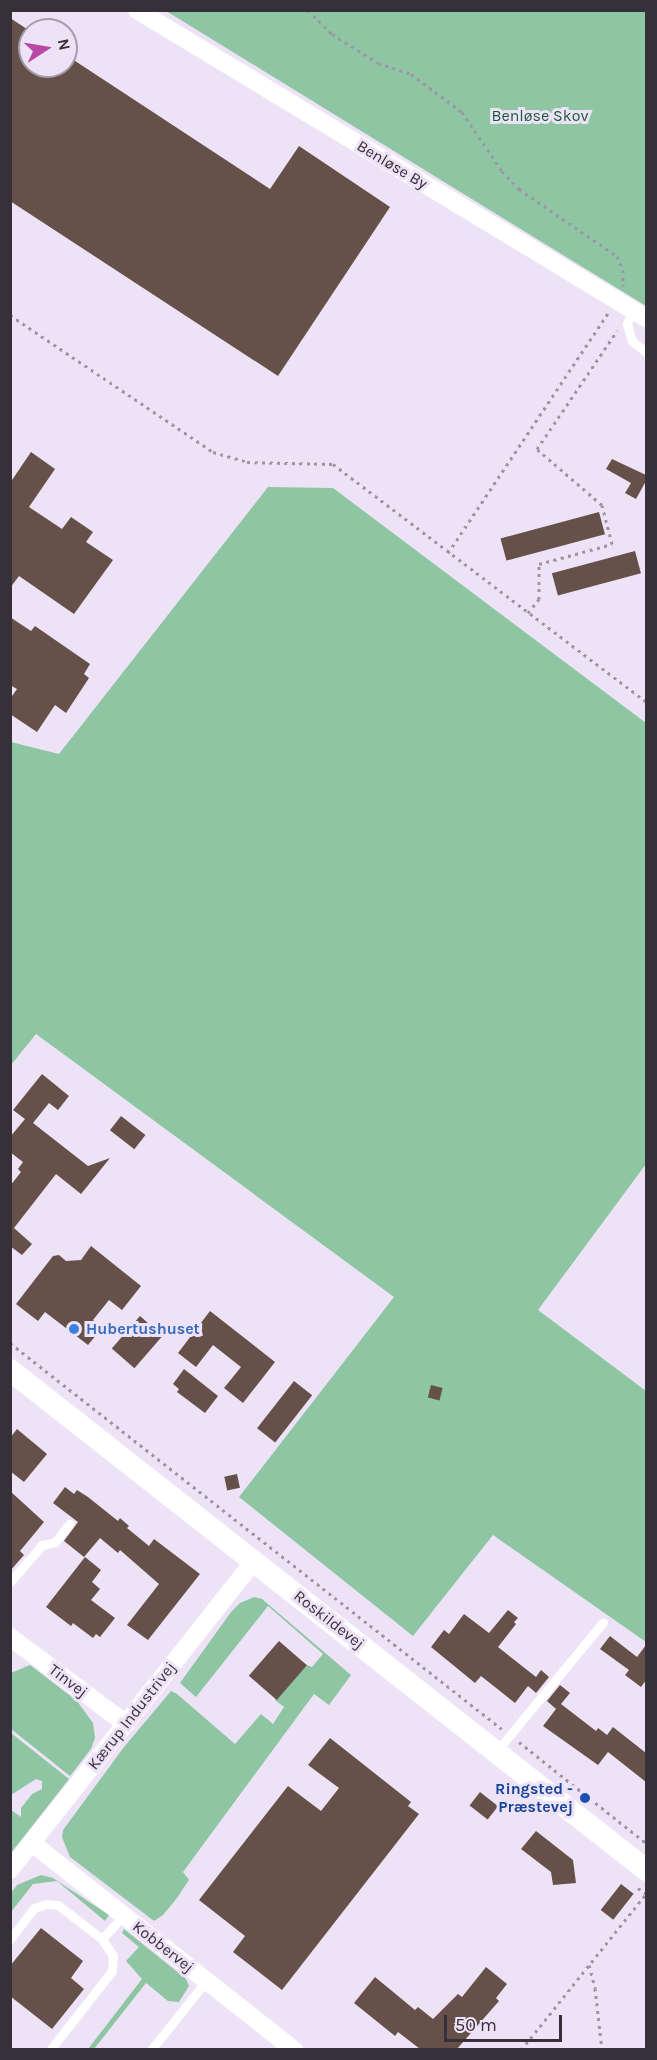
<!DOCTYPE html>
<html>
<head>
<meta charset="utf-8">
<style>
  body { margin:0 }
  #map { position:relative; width:657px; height:2060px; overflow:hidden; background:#eee3f6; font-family:Karla,sans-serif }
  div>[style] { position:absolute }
  .green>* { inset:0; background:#8ec6a3 }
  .building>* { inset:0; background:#655149; transform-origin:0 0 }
  .path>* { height:3px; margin-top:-1.5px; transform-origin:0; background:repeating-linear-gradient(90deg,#9e95a4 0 3px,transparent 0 7.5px) }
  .service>* { height:9px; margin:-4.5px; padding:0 4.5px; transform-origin:4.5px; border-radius:4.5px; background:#fff }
  .minor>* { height:18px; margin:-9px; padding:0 9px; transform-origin:9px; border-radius:9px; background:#fff }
  .tertiary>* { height:22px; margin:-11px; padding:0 11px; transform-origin:11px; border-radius:11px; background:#fff }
  .dots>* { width:16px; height:16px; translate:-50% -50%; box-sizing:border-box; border:3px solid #eee3f6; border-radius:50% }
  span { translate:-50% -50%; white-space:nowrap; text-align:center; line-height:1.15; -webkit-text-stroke:6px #eee3f6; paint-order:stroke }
  .park-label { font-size:16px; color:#195c3a }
  .street-label { font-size:16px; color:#363139 }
  .shop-label { font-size:16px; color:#366cbe; font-weight:700 }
  .left { translate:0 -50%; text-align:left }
  .transit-label { font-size:16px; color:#164399; font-weight:700 }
  .right { translate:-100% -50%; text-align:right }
  .frame { position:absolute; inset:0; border:12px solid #363139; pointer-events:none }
  .north { position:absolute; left:18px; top:18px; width:60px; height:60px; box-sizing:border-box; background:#eee3f6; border:2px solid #a49caa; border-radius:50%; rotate:78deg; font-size:16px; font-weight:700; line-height:24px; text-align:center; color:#363139 }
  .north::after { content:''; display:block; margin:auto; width:21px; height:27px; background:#b948a4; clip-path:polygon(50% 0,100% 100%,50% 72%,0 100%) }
  .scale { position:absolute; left:444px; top:2015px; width:118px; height:27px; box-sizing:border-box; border:3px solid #363139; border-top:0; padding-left:8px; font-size:18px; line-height:21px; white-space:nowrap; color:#363139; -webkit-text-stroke:4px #eee3f6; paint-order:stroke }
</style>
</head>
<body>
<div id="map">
  <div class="green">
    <div style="clip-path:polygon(166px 11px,646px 11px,646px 306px)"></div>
    <div style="clip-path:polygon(268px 487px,333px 488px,646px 723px,646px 1164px,538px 1310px,646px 1391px,646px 1642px,493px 1535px,413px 1636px,239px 1497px,394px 1297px,36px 1034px,11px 1065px,11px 742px,59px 754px)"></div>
    <div style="clip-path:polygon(254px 1597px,262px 1599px,351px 1675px,329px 1705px,314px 1694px,183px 1872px,189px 1880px,177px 1898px,163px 1915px,154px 1921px,70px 1857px,62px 1837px,63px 1830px,124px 1747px,171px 1691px,177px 1694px,235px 1744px,261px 1714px,273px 1724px,284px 1707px,275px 1700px,307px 1665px,312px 1667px,323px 1654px,268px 1606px,196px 1697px,180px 1683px,231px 1612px,240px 1603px)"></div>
    <div style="clip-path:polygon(30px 1665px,77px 1701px,93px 1723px,95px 1738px,91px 1749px,70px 1776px,11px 1729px,11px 1673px)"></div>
    <div style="clip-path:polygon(11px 1733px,69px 1779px,11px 1853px,11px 1810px,21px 1817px,21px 1808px,32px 1794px,42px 1789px,42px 1781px,36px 1779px,11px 1795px)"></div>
    <div style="clip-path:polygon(41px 1875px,53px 1878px,109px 1915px,105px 1921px,57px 1881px,33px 1884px,11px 1912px,11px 1893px,17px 1885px)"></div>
    <div style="clip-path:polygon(124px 1929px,186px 1979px,189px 1986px,179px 2002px,168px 2001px,146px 1983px,94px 2049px,88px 2049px,142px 1979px,126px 1961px,139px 1947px,122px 1933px)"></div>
  </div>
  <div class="building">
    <div style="clip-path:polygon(10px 18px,30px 31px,30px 66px,66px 66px,66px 55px,270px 189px,299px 146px,390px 207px,278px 376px,10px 201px)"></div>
    <div style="clip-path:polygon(31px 452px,55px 469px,29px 507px,62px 529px,71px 517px,93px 532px,86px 542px,113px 560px,74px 614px,19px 576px,10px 588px,10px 483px)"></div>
    <div style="clip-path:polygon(612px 459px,646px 475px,646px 481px,636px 499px,625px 493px,631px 483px,606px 469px)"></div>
    <div style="left:599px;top:512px;width:23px;height:102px;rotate:75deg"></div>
    <div style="left:635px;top:551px;width:23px;height:86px;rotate:75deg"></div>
    <div style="clip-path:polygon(10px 617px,31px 631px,35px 626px,90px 664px,84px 674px,89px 678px,66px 713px,55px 705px,37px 732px,10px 714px,10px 699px,17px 689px,10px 685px)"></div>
    <div style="clip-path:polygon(42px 1074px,69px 1096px,58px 1110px,49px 1103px,33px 1123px,88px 1166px,110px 1158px,81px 1194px,56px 1174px,14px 1228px,32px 1244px,22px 1255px,10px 1246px,10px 1186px,21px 1172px,18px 1169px,23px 1162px,10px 1152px,10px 1137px,25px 1119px,13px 1110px)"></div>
    <div style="left:121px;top:1116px;width:31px;height:18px;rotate:38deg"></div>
    <div style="clip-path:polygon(91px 1246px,141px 1286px,122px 1310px,109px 1300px,93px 1320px,102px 1328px,88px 1345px,45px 1312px,38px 1321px,16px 1304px,53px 1256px,59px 1255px,66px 1261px,81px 1260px)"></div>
    <div style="clip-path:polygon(210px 1311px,275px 1362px,243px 1403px,224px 1388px,241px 1367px,213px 1345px,196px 1367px,178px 1353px)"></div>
    <div style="left:140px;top:1316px;width:30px;height:43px;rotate:41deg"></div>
    <div style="clip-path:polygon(184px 1369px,218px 1396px,205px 1413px,177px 1392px,179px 1389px,173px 1384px)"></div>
    <div style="left:294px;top:1381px;width:23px;height:60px;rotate:38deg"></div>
    <div style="left:431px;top:1385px;width:12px;height:13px;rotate:14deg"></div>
    <div style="clip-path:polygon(17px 1429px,47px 1454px,24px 1482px,10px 1471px,10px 1438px)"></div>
    <div style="left:237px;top:1474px;width:14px;height:13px;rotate:78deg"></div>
    <div style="clip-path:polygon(65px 1487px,74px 1494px,77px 1490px,88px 1497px,118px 1521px,120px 1518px,129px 1526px,127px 1528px,149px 1546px,154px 1539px,200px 1574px,148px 1640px,127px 1625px,159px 1584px,120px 1550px,118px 1553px,100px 1538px,84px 1557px,64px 1541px,78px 1522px,53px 1503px)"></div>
    <div style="clip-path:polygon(10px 1491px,44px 1522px,20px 1551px,24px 1555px,10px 1571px)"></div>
    <div style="clip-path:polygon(85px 1557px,101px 1570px,92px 1582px,100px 1589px,91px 1600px,115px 1618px,100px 1637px,96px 1634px,93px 1638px,73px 1623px,71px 1626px,46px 1607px)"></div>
    <div style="clip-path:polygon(508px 1610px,518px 1618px,514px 1622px,516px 1624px,498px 1647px,536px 1677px,541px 1670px,549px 1677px,536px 1693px,528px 1686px,515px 1703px,481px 1676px,475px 1683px,431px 1647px,444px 1630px,449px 1634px,464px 1614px,489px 1633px)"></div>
    <div style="clip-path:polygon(610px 1636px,637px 1657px,646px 1645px,646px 1680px,641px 1687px,625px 1675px,629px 1670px,600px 1649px)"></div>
    <div style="left:279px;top:1641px;width:37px;height:46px;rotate:41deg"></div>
    <div style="clip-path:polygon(560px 1685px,570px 1693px,561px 1704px,596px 1731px,598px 1728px,607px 1735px,613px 1727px,646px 1753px,646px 1782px,608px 1752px,598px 1765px,543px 1726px,556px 1709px,547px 1701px)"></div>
    <div style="clip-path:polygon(330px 1738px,411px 1802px,408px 1806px,419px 1814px,282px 1990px,233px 1952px,245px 1936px,199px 1900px,288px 1786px,321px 1811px,339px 1788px,308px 1765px)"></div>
    <div style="left:480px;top:1792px;width:23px;height:17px;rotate:38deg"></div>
    <div style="clip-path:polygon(536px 1831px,573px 1860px,576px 1883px,553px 1885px,551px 1872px,521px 1849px)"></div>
    <div style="left:621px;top:1884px;width:16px;height:33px;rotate:38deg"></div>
    <div style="clip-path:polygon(41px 1928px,83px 1961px,71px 1978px,84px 1989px,52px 2029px,10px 1996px,10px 1966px)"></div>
    <div style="clip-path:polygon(486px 1967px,507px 1984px,496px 1998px,499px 2001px,457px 2049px,420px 2049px,398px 2032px,395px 2036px,354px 2003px,375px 1977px,415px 2010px,418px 2007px,433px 2019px,458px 1994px,462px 1997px)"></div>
  </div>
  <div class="path">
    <div style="left:308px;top:10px;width:34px;rotate:45deg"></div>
    <div style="left:332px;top:34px;width:54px;rotate:32.2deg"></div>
    <div style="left:378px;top:63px;width:35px;rotate:18deg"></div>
    <div style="left:411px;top:74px;width:64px;rotate:36.7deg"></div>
    <div style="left:462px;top:112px;width:71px;rotate:55.9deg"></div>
    <div style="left:502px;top:171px;width:25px;rotate:47deg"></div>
    <div style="left:519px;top:189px;width:119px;rotate:34.4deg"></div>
    <div style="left:617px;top:256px;width:15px;rotate:67deg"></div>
    <div style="left:623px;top:270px;width:16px;rotate:90deg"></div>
    <div style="left:10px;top:315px;width:245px;rotate:34deg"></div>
    <div style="left:213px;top:452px;width:35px;rotate:16deg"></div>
    <div style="left:247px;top:462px;width:86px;rotate:1.3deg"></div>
    <div style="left:333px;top:464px;width:393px;rotate:37.2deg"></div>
    <div style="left:448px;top:553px;width:288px;rotate:-56.3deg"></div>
    <div style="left:528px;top:613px;width:18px;rotate:-52deg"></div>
    <div style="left:539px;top:599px;width:35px;rotate:-90deg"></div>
    <div style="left:539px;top:564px;width:76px;rotate:-15.3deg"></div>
    <div style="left:612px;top:544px;width:40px;rotate:-104.4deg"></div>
    <div style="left:602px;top:505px;width:86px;rotate:-139.3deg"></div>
    <div style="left:537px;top:449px;width:143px;rotate:-55.9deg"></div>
    <div style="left:10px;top:1343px;width:625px;rotate:38.12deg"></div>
    <div style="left:519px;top:1742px;width:162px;rotate:38.5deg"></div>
    <div style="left:638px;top:1888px;width:10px;rotate:37deg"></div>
    <div style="left:589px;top:1965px;width:24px;rotate:75deg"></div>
    <div style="left:595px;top:1988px;width:62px;rotate:83.6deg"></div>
    <div style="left:521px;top:2050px;width:200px;rotate:-51.3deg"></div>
  </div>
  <div class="service">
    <div style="left:632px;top:310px;width:15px;rotate:110deg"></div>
    <div style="left:627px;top:324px;width:18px;rotate:74deg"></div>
    <div style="left:632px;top:341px;width:18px;rotate:38deg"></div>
    <div style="left:10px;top:1582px;width:49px;rotate:-49.1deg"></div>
    <div style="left:42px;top:1545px;width:13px;rotate:-13deg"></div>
    <div style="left:55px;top:1542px;width:23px;rotate:-52deg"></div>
    <div style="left:496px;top:1752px;width:168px;rotate:-50.5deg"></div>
    <div style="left:10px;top:1939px;width:39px;rotate:-52deg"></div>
    <div style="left:34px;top:1908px;width:13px;rotate:-18deg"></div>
    <div style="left:46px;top:1904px;width:12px;rotate:5deg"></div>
    <div style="left:58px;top:1905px;width:56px;rotate:37.7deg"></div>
    <div style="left:102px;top:1939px;width:20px;rotate:57deg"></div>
    <div style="left:113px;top:1956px;width:15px;rotate:94deg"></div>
    <div style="left:112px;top:1971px;width:100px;rotate:128.1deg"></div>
    <div style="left:102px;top:1939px;width:31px;rotate:-48deg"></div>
    <div style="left:151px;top:2050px;width:88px;rotate:-51.4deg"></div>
  </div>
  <div class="minor">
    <div style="left:137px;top:10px;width:595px;rotate:31.18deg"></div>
    <div style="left:10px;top:1637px;width:145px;rotate:36.9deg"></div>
    <div style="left:32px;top:1843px;width:334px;rotate:38.3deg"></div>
    <div style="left:10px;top:1870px;width:394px;rotate:-51.7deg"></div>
  </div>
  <div class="tertiary">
    <div style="left:10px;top:1370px;width:809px;rotate:38.17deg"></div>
  </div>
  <div class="dots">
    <div style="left:74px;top:1329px;background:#3f7fe0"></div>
    <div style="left:585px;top:1798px;background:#1a4fb4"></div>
  </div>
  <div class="park-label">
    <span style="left:540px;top:116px">Benløse Skov</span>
  </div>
  <div class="street-label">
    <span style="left:392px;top:165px;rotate:31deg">Benløse By</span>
    <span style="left:329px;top:1620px;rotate:38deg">Roskildevej</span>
    <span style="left:68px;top:1681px;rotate:37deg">Tinvej</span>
    <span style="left:132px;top:1716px;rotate:-52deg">Kærup Industrivej</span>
    <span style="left:163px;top:1947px;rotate:38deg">Kobbervej</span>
  </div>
  <div class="shop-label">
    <span class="left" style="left:86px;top:1329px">Hubertushuset</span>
  </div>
  <div class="transit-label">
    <span class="right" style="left:573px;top:1798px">Ringsted -<br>Præstevej</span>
  </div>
  <div class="frame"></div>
  <div class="north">N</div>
  <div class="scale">50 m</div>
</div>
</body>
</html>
